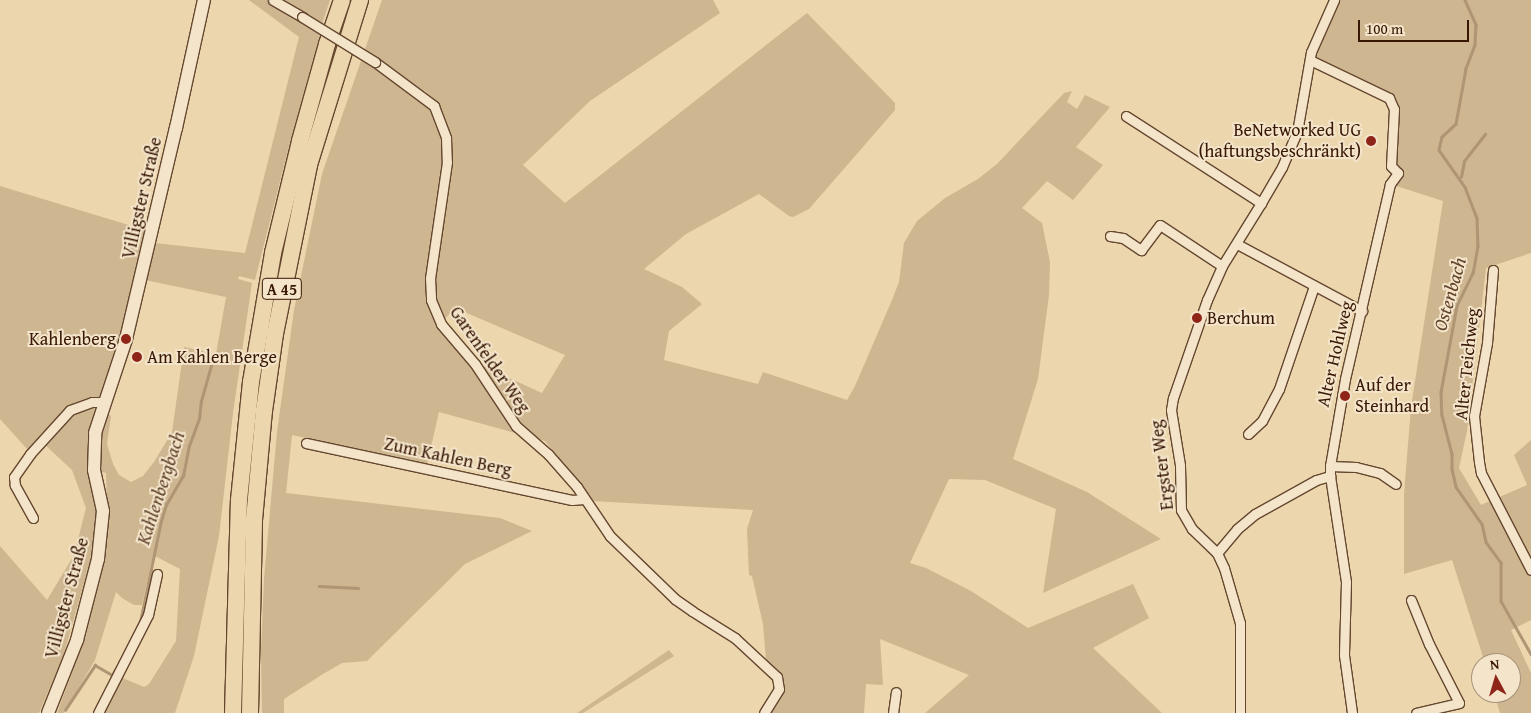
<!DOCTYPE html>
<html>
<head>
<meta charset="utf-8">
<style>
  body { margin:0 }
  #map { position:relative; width:1531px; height:713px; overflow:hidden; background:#ecd6ad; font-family:"Gentium Book Plus",serif }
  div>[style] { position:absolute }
  .green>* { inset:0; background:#cdb690 }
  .stream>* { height:2.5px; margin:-1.25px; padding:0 1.25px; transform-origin:1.25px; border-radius:1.25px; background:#af9574 }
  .roads { filter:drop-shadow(1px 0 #65472f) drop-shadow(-1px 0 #65472f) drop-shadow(0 1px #65472f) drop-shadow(0 -1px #65472f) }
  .minor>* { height:9px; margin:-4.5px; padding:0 4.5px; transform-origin:4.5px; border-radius:4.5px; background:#f3e4ca }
  .secondary>* { height:12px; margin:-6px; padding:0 6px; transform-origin:6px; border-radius:6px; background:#f3e4ca }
  .motorway>* { height:16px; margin:-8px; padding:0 8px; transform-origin:8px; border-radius:8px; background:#ecd6ad }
  .bridges { filter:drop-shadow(1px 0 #65472f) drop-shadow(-1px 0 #65472f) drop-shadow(0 1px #65472f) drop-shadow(0 -1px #65472f) }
  .minor-bridge>* { height:9px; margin:-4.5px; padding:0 4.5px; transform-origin:4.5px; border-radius:4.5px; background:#f3e4ca }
  .dots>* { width:14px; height:14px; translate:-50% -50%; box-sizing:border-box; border:2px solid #f3e4ca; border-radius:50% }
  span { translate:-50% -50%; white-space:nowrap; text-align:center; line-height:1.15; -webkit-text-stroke:4px #f3e4ca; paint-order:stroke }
  .shield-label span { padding:1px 4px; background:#f3e4ca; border:1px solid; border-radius:4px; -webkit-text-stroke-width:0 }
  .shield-label { font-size:16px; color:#381705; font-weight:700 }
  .poi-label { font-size:18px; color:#381705 }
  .right { translate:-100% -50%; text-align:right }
  .left { translate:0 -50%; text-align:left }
  .street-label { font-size:18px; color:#381705 }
  .water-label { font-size:19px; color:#62432c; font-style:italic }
  .north { position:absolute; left:1471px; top:653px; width:50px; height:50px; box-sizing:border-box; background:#f3e4ca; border:1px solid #a8927b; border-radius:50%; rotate:354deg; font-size:14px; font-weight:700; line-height:20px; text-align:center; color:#381705 }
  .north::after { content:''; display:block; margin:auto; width:18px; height:22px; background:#8f2418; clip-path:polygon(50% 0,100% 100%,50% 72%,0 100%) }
  .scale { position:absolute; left:1358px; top:20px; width:111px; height:22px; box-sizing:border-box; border:2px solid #381705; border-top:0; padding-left:6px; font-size:15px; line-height:18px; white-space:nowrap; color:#381705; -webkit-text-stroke:4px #f3e4ca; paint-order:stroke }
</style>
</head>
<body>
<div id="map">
  <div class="green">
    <div style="clip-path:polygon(249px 0,267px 0,320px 35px,290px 142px,255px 280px,239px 276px,238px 279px,252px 283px,233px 413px,219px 536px,194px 656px,175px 713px,100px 713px,118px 676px,144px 687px,149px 684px,176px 641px,180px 569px,153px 555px,142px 605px,134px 605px,122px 598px,116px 592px,95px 660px,64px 713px,57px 713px,86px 635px,106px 545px,108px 525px,106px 473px,103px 472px,100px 476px,96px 445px,105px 412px,111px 416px,107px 444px,113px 464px,119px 475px,131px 482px,143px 476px,154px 462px,172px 432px,184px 347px,216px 354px,226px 297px,145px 280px,155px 243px,245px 253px,299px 37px)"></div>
    <div style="clip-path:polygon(284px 0,330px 0,322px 24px)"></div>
    <div style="clip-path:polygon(evenodd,382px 0,713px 0,720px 13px,590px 101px,523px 165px,565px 203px,807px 13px,895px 103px,895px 110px,809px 209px,793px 217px,789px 216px,759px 194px,686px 234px,644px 269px,682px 287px,702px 304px,669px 331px,664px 360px,758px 384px,763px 372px,847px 400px,855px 386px,892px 300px,899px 282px,904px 243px,917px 221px,945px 198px,978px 179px,997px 164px,1064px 93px,1072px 91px,1067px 102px,1077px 109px,1085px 95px,1110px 107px,1076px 147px,1103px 165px,1073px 200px,1047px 181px,1022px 208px,1042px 223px,1050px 262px,1049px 295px,1038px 379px,1013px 459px,1087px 492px,1161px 539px,1043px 593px,1056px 509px,985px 480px,949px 479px,910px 563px,926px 568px,971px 591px,1028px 628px,1133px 584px,1149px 618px,1093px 648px,1162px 713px,925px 713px,969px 675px,880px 639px,883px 685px,866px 684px,864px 713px,768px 713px,781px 696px,784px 682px,766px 660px,763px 624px,752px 576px,749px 575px,747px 529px,753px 510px,592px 501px,545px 441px,439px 412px,427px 464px,292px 435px,286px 493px,500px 518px,532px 531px,465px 564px,367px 661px,342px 663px,323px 674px,284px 699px,284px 713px,262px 713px,261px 653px,264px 579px,277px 432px,294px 310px,322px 174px,382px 0,425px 91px,436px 102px,450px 137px,452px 150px,448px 178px,444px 147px,436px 118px,420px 96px,425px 91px,382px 0,455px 308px,565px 355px,542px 393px,470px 360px,439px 325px,455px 308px)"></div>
    <div style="clip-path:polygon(1334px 0,1531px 0,1531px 253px,1486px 268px,1467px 431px,1459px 468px,1481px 505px,1527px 485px,1514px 455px,1531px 440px,1531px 620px,1511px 630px,1531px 673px,1531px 713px,1500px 713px,1494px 693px,1511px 693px,1511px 663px,1485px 663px,1452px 560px,1404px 574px,1404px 494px,1411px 407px,1443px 201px,1390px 184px,1398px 173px,1391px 166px,1393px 103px,1310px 60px)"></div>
    <div style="clip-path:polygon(0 186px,145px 230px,121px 337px,89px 434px,87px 462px,97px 493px,99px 507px,94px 548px,63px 657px,39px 713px,0 713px,0 546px,47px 600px,74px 555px,86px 508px,72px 470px,42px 442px,27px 449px,0 419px)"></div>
    <div style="clip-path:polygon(669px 650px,674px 656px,583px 713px,577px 713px)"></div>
  </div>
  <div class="stream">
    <div style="left:1465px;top:0;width:27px;rotate:66deg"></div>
    <div style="left:1476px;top:25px;width:20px;rotate:93deg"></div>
    <div style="left:1475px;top:45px;width:26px;rotate:111deg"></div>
    <div style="left:1466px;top:69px;width:56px;rotate:100.3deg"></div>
    <div style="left:1456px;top:124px;width:19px;rotate:137deg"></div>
    <div style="left:1442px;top:137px;width:13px;rotate:103deg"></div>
    <div style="left:1439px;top:150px;width:45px;rotate:54.9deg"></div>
    <div style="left:1465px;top:187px;width:34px;rotate:69deg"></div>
    <div style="left:1477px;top:219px;width:27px;rotate:88deg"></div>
    <div style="left:1478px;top:246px;width:27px;rotate:100deg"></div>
    <div style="left:1473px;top:273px;width:37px;rotate:116deg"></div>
    <div style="left:1457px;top:306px;width:87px;rotate:100.5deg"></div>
    <div style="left:1441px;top:392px;width:23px;rotate:88deg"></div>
    <div style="left:1442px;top:415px;width:40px;rotate:75.6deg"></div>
    <div style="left:1452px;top:454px;width:15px;rotate:90deg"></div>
    <div style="left:1452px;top:469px;width:18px;rotate:77deg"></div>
    <div style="left:1456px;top:487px;width:45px;rotate:54.9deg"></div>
    <div style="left:1482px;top:524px;width:18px;rotate:77deg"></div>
    <div style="left:1486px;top:542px;width:26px;rotate:54deg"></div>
    <div style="left:1501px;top:563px;width:38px;rotate:90deg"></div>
    <div style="left:1501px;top:601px;width:61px;rotate:60.5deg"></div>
    <div style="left:1461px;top:177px;width:16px;rotate:-79deg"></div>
    <div style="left:1464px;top:161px;width:34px;rotate:-52deg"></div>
    <div style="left:319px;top:586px;width:39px;rotate:3deg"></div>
    <div style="left:140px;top:622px;width:103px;rotate:-78.3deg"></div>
    <div style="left:161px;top:521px;width:17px;rotate:-73deg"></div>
    <div style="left:166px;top:505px;width:34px;rotate:-60deg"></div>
    <div style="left:183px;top:476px;width:31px;rotate:-79deg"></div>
    <div style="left:189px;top:446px;width:29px;rotate:-70deg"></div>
    <div style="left:199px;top:419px;width:18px;rotate:-84deg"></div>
    <div style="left:201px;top:401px;width:41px;rotate:-74.2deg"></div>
    <div style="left:65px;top:710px;width:54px;rotate:-56.3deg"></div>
    <div style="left:95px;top:665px;width:20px;rotate:30deg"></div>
    <div style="left:112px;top:675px;width:6px;rotate:-59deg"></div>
  </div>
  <div class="roads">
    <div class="minor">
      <div style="left:273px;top:0;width:34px;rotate:30deg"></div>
      <div style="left:1310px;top:60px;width:88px;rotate:25.7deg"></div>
      <div style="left:1389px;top:98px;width:12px;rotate:66deg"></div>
      <div style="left:1394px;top:109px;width:57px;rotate:93deg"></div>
      <div style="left:1391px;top:166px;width:10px;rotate:45deg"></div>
      <div style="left:1398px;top:173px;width:14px;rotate:126deg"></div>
      <div style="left:1390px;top:184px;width:200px;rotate:103deg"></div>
      <div style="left:1345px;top:379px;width:88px;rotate:99.8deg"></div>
      <div style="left:1330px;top:466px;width:10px;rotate:90deg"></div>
      <div style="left:1330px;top:476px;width:107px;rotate:81.4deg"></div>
      <div style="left:1346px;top:582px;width:73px;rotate:91.6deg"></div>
      <div style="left:1344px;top:655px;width:59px;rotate:82.1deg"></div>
      <div style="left:375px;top:62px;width:74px;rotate:36.7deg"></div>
      <div style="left:434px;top:106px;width:34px;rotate:69deg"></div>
      <div style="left:446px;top:138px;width:24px;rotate:88deg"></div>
      <div style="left:447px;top:162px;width:117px;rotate:98.3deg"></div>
      <div style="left:430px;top:278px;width:22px;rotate:87deg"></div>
      <div style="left:431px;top:300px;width:26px;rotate:67deg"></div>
      <div style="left:441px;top:324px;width:52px;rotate:49.6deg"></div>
      <div style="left:475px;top:364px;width:74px;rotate:56.5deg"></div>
      <div style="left:516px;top:426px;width:43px;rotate:41.2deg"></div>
      <div style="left:548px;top:454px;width:44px;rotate:48.7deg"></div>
      <div style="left:577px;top:487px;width:59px;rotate:56deg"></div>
      <div style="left:610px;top:536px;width:91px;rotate:44.1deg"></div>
      <div style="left:675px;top:599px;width:21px;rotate:35deg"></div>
      <div style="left:692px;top:611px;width:51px;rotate:32.1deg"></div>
      <div style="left:735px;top:638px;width:57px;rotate:42.9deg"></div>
      <div style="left:777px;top:677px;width:12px;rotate:81deg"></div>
      <div style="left:779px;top:689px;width:28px;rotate:122deg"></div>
      <div style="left:1126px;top:116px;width:161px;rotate:32.8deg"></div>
      <div style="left:1110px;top:236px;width:13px;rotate:9deg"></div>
      <div style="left:1123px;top:238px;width:22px;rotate:34deg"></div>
      <div style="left:1141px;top:250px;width:31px;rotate:-53deg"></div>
      <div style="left:1160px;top:225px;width:74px;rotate:33.5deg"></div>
      <div style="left:1237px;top:244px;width:142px;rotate:28.2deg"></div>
      <div style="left:1493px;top:270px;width:73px;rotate:94.7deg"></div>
      <div style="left:1487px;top:343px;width:74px;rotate:100.1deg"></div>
      <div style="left:1474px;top:416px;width:46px;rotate:83.8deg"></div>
      <div style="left:1479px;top:462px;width:11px;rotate:80deg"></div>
      <div style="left:1481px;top:473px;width:109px;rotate:62.7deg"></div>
      <div style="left:1248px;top:434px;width:19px;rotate:-43deg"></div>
      <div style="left:1262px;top:421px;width:36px;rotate:-62deg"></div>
      <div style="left:1279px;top:389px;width:109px;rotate:-71.2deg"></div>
      <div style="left:306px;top:443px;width:272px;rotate:12.1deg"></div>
      <div style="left:572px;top:500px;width:12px;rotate:-5deg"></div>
      <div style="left:1330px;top:466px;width:26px;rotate:2deg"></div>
      <div style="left:1356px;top:467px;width:25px;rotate:14deg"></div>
      <div style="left:1380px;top:473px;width:19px;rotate:35deg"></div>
      <div style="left:33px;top:518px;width:38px;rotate:-119deg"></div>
      <div style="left:15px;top:485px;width:8px;rotate:-97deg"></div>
      <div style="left:14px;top:477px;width:28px;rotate:-55deg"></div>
      <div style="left:30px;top:454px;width:59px;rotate:-47.7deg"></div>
      <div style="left:70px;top:410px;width:23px;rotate:-20deg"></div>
      <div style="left:92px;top:402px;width:13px"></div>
      <div style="left:1217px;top:553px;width:31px;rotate:-50deg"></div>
      <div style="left:1237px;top:529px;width:23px;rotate:-40deg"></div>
      <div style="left:1255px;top:514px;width:70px;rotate:-29.1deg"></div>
      <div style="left:1316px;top:480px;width:15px;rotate:-16deg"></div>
      <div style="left:1411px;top:600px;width:48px;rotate:67.8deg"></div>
      <div style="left:1429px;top:644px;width:66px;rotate:63deg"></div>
      <div style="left:1459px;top:703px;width:44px;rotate:166.9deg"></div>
      <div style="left:98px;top:713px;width:110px;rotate:-63deg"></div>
      <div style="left:148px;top:615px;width:42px;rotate:-77.6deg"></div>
      <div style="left:893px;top:713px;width:21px;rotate:-82deg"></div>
      <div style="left:1240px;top:713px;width:90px;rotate:-90deg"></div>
      <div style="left:1240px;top:623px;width:57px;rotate:-106.2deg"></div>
      <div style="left:1224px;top:568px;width:17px;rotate:-115deg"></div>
      <div style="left:1217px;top:553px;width:35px;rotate:-136deg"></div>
      <div style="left:1192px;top:529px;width:22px;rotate:-120deg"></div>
      <div style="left:1181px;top:510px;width:45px;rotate:-91.3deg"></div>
      <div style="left:1180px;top:465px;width:56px;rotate:-99.3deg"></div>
      <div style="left:1171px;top:410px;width:12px;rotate:-81deg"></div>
      <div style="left:1173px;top:398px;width:104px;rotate:-70.9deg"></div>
      <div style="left:1207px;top:300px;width:37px;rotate:-66deg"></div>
      <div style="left:1222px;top:266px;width:74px;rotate:-58.2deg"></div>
      <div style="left:1261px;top:203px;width:42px;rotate:-59.7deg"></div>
      <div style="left:1282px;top:167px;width:38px;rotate:-67deg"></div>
      <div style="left:1297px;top:132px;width:81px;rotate:-80.1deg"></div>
      <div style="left:1311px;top:52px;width:57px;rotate:-66.1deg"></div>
    </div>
    <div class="secondary">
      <div style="left:48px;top:713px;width:79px;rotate:-68.3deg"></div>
      <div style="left:77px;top:640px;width:84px;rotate:-75.5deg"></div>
      <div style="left:98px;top:559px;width:48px;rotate:-84.1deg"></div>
      <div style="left:103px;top:511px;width:42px;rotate:-102.4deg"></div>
      <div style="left:94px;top:470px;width:37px;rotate:-88deg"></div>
      <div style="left:95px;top:433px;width:99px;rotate:-71.7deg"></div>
      <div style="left:126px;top:339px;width:217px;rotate:-76.7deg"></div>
      <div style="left:176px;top:128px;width:131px;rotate:-77.7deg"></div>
    </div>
    <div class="motorway">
      <div style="left:233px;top:713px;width:213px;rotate:-88.4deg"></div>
      <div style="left:239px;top:500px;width:119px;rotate:-84.2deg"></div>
      <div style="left:251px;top:382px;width:131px;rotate:-80.3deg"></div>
      <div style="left:273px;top:253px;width:115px;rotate:-76.4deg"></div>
      <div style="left:300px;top:141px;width:101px;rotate:-74.4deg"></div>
      <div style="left:327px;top:44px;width:46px;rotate:-71.2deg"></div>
      <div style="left:250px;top:713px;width:193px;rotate:-88.8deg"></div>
      <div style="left:254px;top:520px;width:109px;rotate:-84.8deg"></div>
      <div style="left:264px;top:411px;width:78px;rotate:-81.9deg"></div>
      <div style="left:275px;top:334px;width:172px;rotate:-78.6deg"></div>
      <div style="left:309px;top:165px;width:173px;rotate:-72.8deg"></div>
    </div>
  </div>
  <div class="bridges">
    <div class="minor-bridge">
      <div style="left:302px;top:17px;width:86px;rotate:31.7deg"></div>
    </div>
  </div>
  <div class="dots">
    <div style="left:1371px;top:141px;background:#8f2418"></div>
    <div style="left:1197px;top:318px;background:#8f2418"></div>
    <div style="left:126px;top:339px;background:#8f2418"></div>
    <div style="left:137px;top:357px;background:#8f2418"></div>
    <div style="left:1345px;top:396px;background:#8f2418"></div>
  </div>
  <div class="shield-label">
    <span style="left:282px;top:289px">A 45</span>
  </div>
  <div class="poi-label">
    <span class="right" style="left:1361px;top:141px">BeNetworked UG<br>(haftungsbeschränkt)</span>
    <span class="left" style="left:1207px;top:318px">Berchum</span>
    <span class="right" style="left:116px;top:339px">Kahlenberg</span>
    <span class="left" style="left:147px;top:357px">Am Kahlen Berge</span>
    <span class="left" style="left:1355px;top:396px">Auf der<br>Steinhard</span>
  </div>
  <div class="street-label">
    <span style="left:142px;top:198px;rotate:-77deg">Villigster Straße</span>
    <span style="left:1335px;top:354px;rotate:-77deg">Alter Hohlweg</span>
    <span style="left:490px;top:360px;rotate:55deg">Garenfelder Weg</span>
    <span style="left:1467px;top:364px;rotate:-84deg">Alter Teichweg</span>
    <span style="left:448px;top:457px;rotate:12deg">Zum Kahlen Berg</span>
    <span style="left:1162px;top:465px;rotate:-97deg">Ergster Weg</span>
    <span style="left:67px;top:598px;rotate:-75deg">Villigster Straße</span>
  </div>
  <div class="water-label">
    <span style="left:1450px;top:294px;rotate:-74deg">Ostenbach</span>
    <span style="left:161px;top:488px;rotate:-72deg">Kahlenbergbach</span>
  </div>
  <div class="north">N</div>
  <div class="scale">100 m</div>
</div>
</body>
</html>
